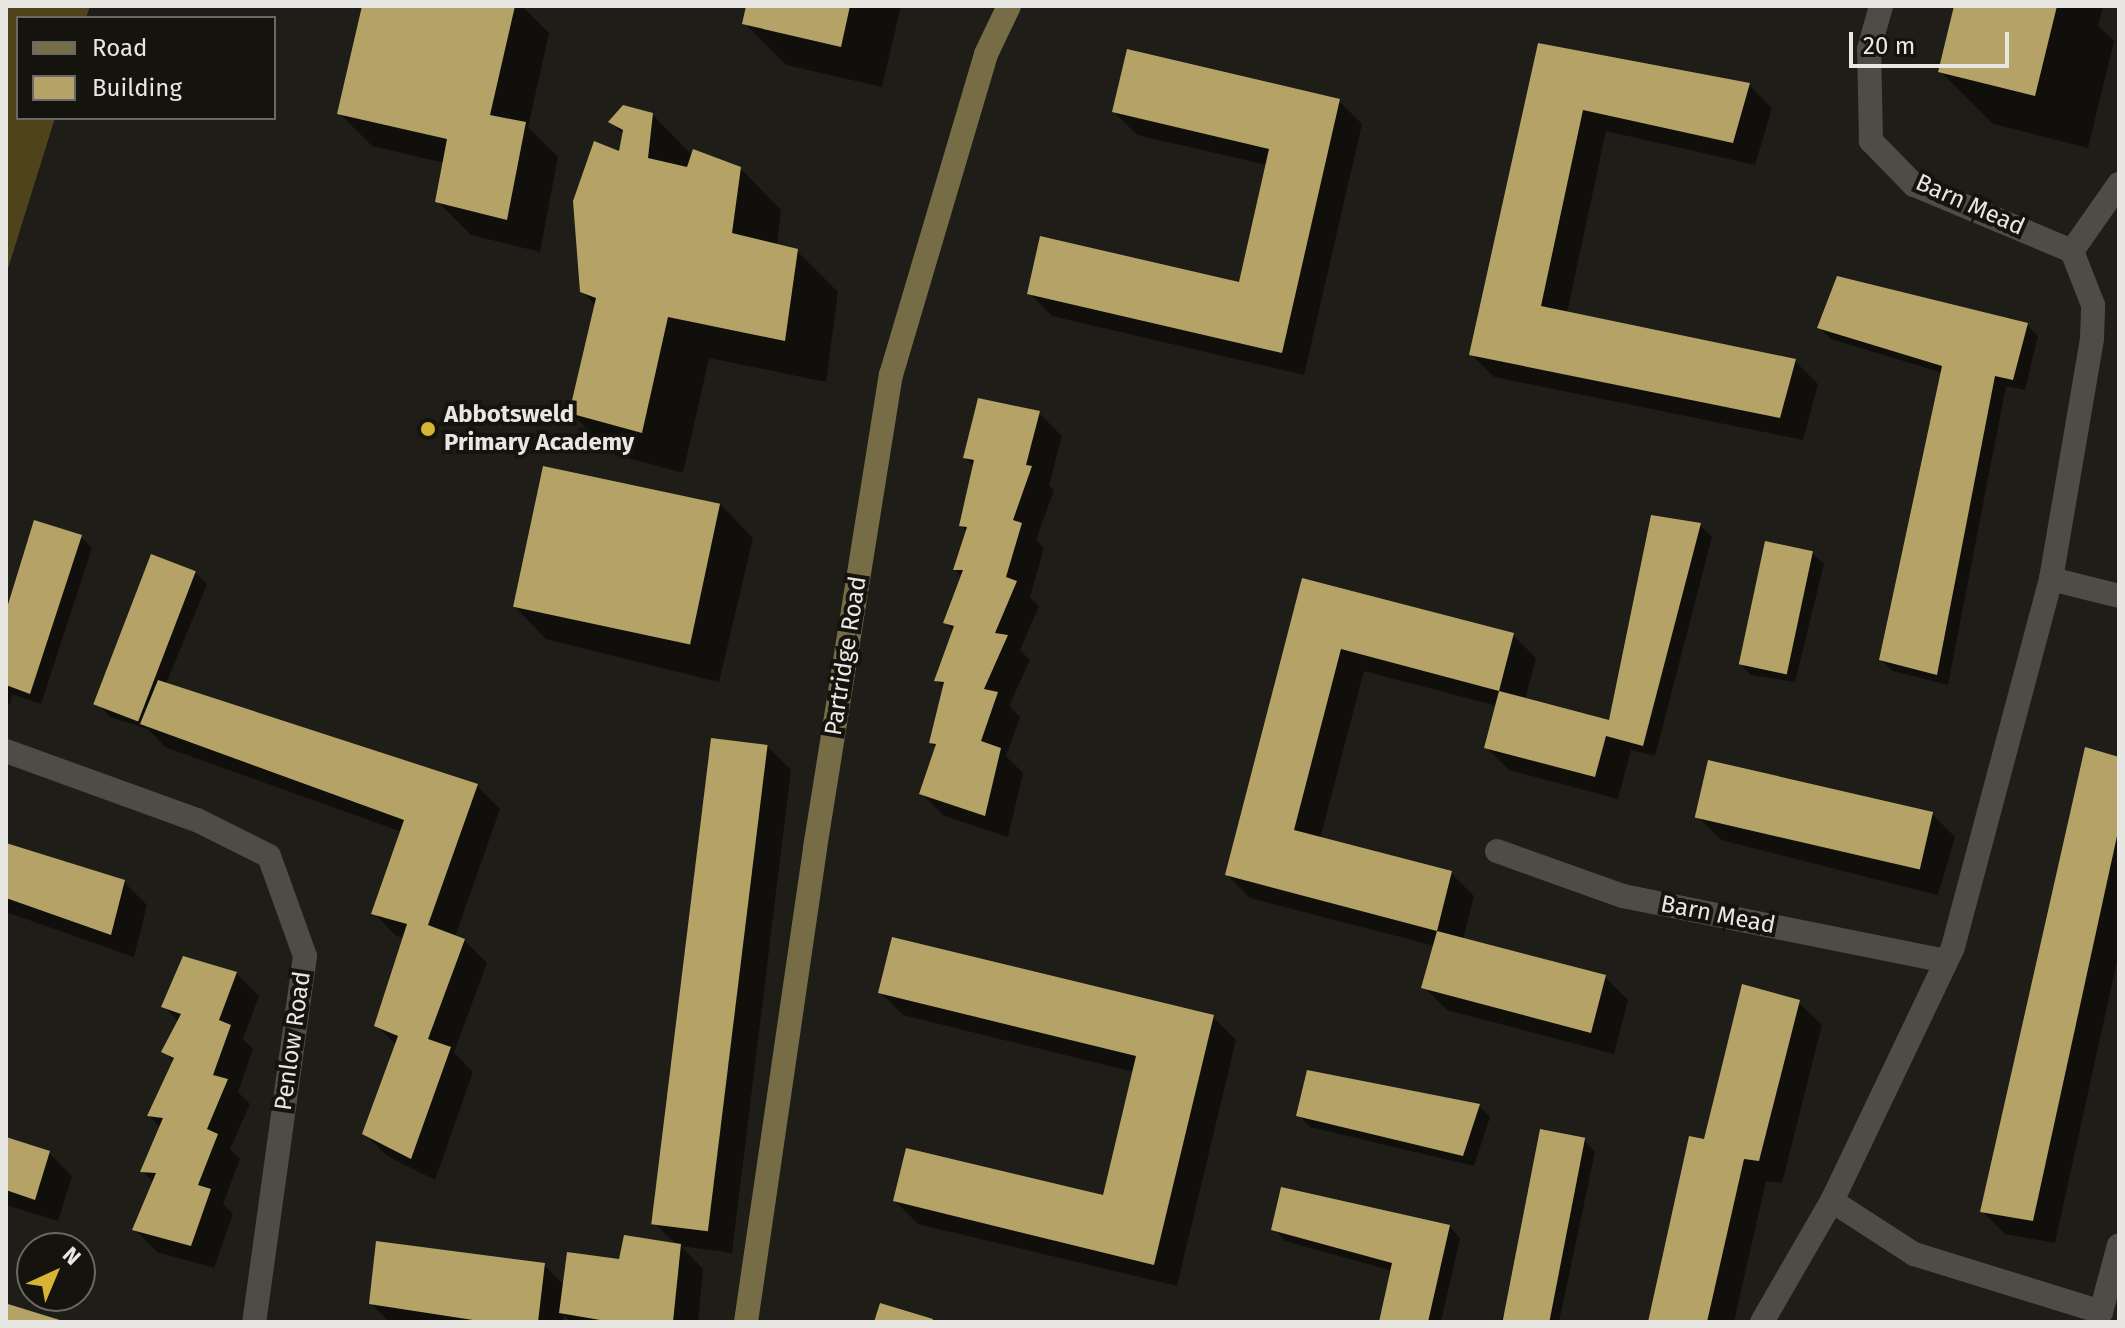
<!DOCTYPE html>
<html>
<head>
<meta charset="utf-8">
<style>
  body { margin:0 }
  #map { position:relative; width:2125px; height:1328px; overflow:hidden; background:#1e1d17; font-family:"Fira Sans",sans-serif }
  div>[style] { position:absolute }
  .green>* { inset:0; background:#4f431c }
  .shadow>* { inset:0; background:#0007 }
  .building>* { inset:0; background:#b5a266; transform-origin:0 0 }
  .street>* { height:24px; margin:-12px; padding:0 12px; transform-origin:12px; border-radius:12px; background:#4d4c46 }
  .secondary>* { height:24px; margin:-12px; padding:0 12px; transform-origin:12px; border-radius:12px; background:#766c46 }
  .dots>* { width:22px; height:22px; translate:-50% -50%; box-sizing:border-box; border:4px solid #15130e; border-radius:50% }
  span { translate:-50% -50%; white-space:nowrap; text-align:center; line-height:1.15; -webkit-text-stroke:8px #15130e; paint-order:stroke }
  .street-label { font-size:24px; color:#e8e7e4 }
  .poi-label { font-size:24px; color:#e8e7e4; font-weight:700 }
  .left { translate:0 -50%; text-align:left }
  .frame { position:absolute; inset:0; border:8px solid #e8e7e4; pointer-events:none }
  .legend { position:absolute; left:16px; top:16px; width:260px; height:104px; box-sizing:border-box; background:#15130e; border:2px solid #696864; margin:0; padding:10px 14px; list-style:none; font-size:24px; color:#e8e7e4 }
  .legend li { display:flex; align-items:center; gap:16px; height:40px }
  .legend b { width:40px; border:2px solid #696864 }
  .north { position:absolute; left:16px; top:1232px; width:80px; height:80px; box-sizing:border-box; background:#15130e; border:2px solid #696864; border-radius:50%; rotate:44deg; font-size:22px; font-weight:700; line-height:32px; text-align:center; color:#e8e7e4 }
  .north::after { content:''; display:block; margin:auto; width:28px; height:36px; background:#d7b434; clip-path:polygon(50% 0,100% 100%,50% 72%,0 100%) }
  .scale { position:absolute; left:1849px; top:32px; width:160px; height:36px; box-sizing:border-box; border:4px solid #e8e7e4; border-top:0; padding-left:10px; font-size:24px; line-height:28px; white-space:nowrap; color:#e8e7e4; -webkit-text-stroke:6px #15130e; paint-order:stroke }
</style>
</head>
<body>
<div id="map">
  <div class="green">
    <div style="clip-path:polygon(6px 6px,90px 6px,86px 18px,18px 18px,18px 118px,55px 118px,6px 275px)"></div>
  </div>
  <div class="shadow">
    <div style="clip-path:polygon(364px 6px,522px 6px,549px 33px,528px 127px,558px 157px,540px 252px,471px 235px,438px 202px,445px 163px,372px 146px,339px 113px)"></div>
    <div style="clip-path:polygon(749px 6px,901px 6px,882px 87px,786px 65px,744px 23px)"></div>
    <div style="clip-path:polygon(1956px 6px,2103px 6px,2098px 26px,2114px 41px,2088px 148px,1993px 124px,1941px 72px)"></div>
    <div style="clip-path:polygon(1540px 45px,1749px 85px,1772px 108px,1755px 165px,1606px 131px,1567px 313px,1795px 361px,1818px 384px,1803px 440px,1494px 377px,1471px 354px)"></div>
    <div style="clip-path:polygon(1339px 101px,1362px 124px,1304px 375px,1052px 316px,1029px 293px,1240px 284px,1267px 165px,1137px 135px,1114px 112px)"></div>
    <div style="clip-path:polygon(652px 114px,693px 156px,740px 168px,781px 210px,777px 246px,797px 251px,838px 292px,826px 382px,709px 358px,683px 473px,613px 454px,571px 413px,596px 306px,582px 292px,624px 135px,611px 122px)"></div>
    <div style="clip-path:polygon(2027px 325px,2038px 336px,2025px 390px,2006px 386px,1948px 685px,1893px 671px,1881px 660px,1943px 373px,1831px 339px,1819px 328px)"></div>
    <div style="clip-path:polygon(1039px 413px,1062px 436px,1049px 485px,1054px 490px,1036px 540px,1044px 548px,1030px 597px,1039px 606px,1020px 650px,1030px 660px,1009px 706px,1020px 717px,1006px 756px,1023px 773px,1008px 837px,944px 816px,921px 793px,936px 748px,931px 743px,944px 688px,937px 680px,954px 631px,945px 622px,962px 577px,955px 570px,967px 532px,961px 525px,974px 467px,965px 458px)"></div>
    <div style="clip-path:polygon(720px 504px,753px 538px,719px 682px,546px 639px,513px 605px)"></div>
    <div style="clip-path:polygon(1700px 525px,1712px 537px,1655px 756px,1631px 750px,1618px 799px,1509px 770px,1486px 747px,1497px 706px,1364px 671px,1320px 839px,1451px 873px,1474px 896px,1463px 940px,1605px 977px,1628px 1000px,1614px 1054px,1447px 1010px,1424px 987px,1435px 946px,1250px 898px,1227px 875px,1303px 580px,1513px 635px,1536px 658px,1525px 700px,1611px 722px)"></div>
    <div style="clip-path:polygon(81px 537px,92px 548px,41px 704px,12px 694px,10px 705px,6px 704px,6px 624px)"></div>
    <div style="clip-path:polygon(1812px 553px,1824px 564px,1795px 682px,1751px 675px,1740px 663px)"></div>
    <div style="clip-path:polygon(195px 573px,207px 584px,166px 684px,477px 786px,500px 809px,455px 937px,464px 940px,487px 963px,454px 1052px,473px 1072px,435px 1180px,387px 1156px,364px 1133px,397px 1046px,377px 1026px,405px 938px,396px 936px,374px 913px,402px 832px,165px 747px,148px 729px,110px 717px,99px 705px)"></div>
    <div style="clip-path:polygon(768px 747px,791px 770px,732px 1253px,681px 1246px,703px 1269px,698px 1322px,571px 1322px,564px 1315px,563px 1322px,389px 1322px,371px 1303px,544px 1265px,564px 1285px,621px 1261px,677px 1245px,654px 1223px)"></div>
    <div style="clip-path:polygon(2119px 759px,2119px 952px,2055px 1243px,2005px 1234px,1982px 1211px)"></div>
    <div style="clip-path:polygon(1932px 814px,1955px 837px,1938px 895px,1721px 840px,1698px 817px)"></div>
    <div style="clip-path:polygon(6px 845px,124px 882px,147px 905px,134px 957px,6px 912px)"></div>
    <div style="clip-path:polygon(236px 973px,259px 996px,243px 1039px,253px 1049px,238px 1092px,250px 1104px,230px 1149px,240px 1159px,223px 1204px,233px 1214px,214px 1268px,157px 1252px,135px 1230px,154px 1183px,143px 1172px,161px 1128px,149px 1116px,174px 1062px,164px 1051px,179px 1022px,163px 1006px)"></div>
    <div style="clip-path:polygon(880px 992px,1213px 1017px,1236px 1040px,1177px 1286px,918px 1224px,895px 1201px,1105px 1198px,1134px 1072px,903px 1015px)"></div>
    <div style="clip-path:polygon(1798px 1002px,1822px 1025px,1782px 1183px,1766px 1181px,1734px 1322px,1650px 1322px,1706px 1142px)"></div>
    <div style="clip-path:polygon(1479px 1106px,1490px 1117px,1474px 1166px,1310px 1127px,1299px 1115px)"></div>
    <div style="clip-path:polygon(6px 1139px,49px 1153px,72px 1176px,58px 1221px,6px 1205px)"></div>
    <div style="clip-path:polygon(1584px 1140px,1595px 1152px,1559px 1322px,1500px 1322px)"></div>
    <div style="clip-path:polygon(1449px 1226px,1460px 1238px,1441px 1322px,1381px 1322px,1393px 1271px,1285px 1241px,1274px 1229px)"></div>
  </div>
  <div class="building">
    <div style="clip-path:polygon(362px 6px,515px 6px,490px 115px,526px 122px,507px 220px,435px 202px,447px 139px,337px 114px)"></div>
    <div style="clip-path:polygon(746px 6px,850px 6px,841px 47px,742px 24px)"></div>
    <div style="clip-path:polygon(1954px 6px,2057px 6px,2035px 96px,1938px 72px)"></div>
    <div style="clip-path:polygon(1538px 43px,1750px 83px,1733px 143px,1583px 110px,1541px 306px,1796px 359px,1780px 418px,1469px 355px)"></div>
    <div style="clip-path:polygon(1127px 49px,1340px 99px,1282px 353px,1027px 294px,1040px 236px,1239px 282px,1269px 149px,1112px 112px)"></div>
    <div style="clip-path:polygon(623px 105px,653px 113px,648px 158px,687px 167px,693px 149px,741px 167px,732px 233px,798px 249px,785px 341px,668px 317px,642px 433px,569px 413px,596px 298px,580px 292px,573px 201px,594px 141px,619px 151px,623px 130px,608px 122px)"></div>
    <div style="clip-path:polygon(1837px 276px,2028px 323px,2013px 380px,1995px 376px,1937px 675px,1879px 660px,1942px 366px,1817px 328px)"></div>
    <div style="clip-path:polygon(978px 398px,1040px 411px,1026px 465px,1032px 466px,1013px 520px,1022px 523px,1006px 577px,1017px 581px,995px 633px,1008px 635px,984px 689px,998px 692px,981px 741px,1001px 748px,985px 816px,919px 794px,936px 744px,929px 743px,944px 682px,934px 681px,954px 626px,943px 623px,963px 570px,953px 570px,967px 527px,959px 526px,974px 460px,963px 458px)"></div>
    <div style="left:543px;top:466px;width:181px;height:144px;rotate:12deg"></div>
    <div style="clip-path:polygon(1651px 515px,1701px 523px,1643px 746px,1606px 736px,1595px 777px,1484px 748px,1499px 691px,1609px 720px)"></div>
    <div style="clip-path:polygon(34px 520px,82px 535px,30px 694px,6px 685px,6px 611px)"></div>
    <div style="left:1765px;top:541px;width:49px;height:126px;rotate:12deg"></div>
    <div style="left:151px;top:554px;width:48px;height:161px;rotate:21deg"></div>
    <div style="clip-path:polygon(1302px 578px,1514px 633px,1499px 691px,1341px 649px,1294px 830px,1452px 871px,1437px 931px,1606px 975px,1591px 1033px,1421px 988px,1437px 931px,1225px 875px)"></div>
    <div style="clip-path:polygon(158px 680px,478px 784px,428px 925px,465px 939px,428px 1039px,451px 1047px,411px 1159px,362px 1134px,398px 1036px,374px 1026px,407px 924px,371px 914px,404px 820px,140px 724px)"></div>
    <div style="left:711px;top:738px;width:57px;height:490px;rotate:7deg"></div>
    <div style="clip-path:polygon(2085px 747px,2119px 757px,2119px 827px,2033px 1221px,1980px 1212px)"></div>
    <div style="left:1708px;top:760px;width:231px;height:59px;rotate:13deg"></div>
    <div style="clip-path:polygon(6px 843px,125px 880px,111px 935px,6px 898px)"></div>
    <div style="clip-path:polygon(892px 937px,1214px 1015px,1154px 1265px,893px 1201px,906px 1148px,1103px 1195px,1136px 1056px,878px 993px)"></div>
    <div style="clip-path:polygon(183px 956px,237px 972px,219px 1020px,231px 1025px,213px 1075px,228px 1079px,207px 1129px,218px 1134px,198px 1185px,211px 1189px,191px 1246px,132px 1230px,156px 1173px,140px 1172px,163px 1118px,147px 1116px,174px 1058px,161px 1052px,181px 1014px,161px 1007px)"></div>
    <div style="clip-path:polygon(1742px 984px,1800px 1000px,1759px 1161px,1744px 1159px,1707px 1322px,1648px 1322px,1689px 1136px,1704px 1139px)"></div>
    <div style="clip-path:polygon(1307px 1070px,1480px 1104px,1463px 1156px,1296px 1116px)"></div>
    <div style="left:1540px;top:1129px;width:46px;height:198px;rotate:11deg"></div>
    <div style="clip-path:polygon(6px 1137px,50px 1151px,35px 1200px,6px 1190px)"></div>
    <div style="clip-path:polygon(1281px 1187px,1450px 1225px,1428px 1322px,1379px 1322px,1392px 1263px,1271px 1230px)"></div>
    <div style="clip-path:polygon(624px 1235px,681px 1244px,673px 1322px,612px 1322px,559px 1313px,567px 1252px,619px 1259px)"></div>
    <div style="clip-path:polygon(376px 1241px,545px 1263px,538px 1322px,486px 1322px,369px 1304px)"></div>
    <div style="clip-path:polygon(880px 1303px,933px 1319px,932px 1322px,874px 1322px)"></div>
    <div style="clip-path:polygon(8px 1304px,63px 1321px,63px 1322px,6px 1322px)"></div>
  </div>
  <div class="street">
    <div style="left:2072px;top:251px;width:82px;rotate:-55deg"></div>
    <div style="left:2051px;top:579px;width:70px;rotate:14deg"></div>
    <div style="left:6px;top:751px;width:203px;rotate:19.9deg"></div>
    <div style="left:197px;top:820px;width:80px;rotate:26.6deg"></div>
    <div style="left:269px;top:856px;width:106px;rotate:70.2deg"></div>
    <div style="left:305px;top:956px;width:370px;rotate:97.9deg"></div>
    <div style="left:1497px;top:851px;width:134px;rotate:19.7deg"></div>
    <div style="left:1623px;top:896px;width:328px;rotate:11.4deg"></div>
    <div style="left:1832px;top:1201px;width:98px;rotate:32.9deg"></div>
    <div style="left:1914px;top:1254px;width:196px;rotate:17.2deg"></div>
    <div style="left:2101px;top:1312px;width:69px;rotate:-75deg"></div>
    <div style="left:1762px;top:1322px;width:140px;rotate:-60deg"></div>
    <div style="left:1832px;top:1201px;width:281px;rotate:-64.5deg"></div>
    <div style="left:1953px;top:947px;width:381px;rotate:-75.1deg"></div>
    <div style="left:2051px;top:579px;width:244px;rotate:-80.3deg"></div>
    <div style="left:2092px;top:338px;width:33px;rotate:-88deg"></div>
    <div style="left:2093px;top:305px;width:58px;rotate:-111.3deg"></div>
    <div style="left:2072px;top:251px;width:171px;rotate:-157.3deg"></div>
    <div style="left:1914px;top:185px;width:62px;rotate:-134.3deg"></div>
    <div style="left:1871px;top:141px;width:92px;rotate:-91.2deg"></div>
    <div style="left:1869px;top:49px;width:45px;rotate:-74.4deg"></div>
  </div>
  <div class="secondary">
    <div style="left:746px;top:1322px;width:479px;rotate:-81.7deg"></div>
    <div style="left:815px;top:848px;width:479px;rotate:-80.9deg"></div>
    <div style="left:891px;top:375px;width:335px;rotate:-73.5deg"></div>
    <div style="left:986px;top:54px;width:53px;rotate:-64.4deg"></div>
  </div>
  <div class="dots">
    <div style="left:428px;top:429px;background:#d7b434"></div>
  </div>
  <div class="street-label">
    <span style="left:1970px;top:205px;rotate:24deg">Barn Mead</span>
    <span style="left:846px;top:656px;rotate:-81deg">Partridge Road</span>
    <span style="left:1718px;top:915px;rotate:11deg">Barn Mead</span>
    <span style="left:293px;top:1041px;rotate:-82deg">Penlow Road</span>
  </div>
  <div class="poi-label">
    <span class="left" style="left:444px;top:429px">Abbotsweld<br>Primary Academy</span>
  </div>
  <div class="frame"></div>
  <ul class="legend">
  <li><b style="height:10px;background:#766c46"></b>Road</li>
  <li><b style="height:22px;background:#b5a266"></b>Building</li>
  </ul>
  <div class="north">N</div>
  <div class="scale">20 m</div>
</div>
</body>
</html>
